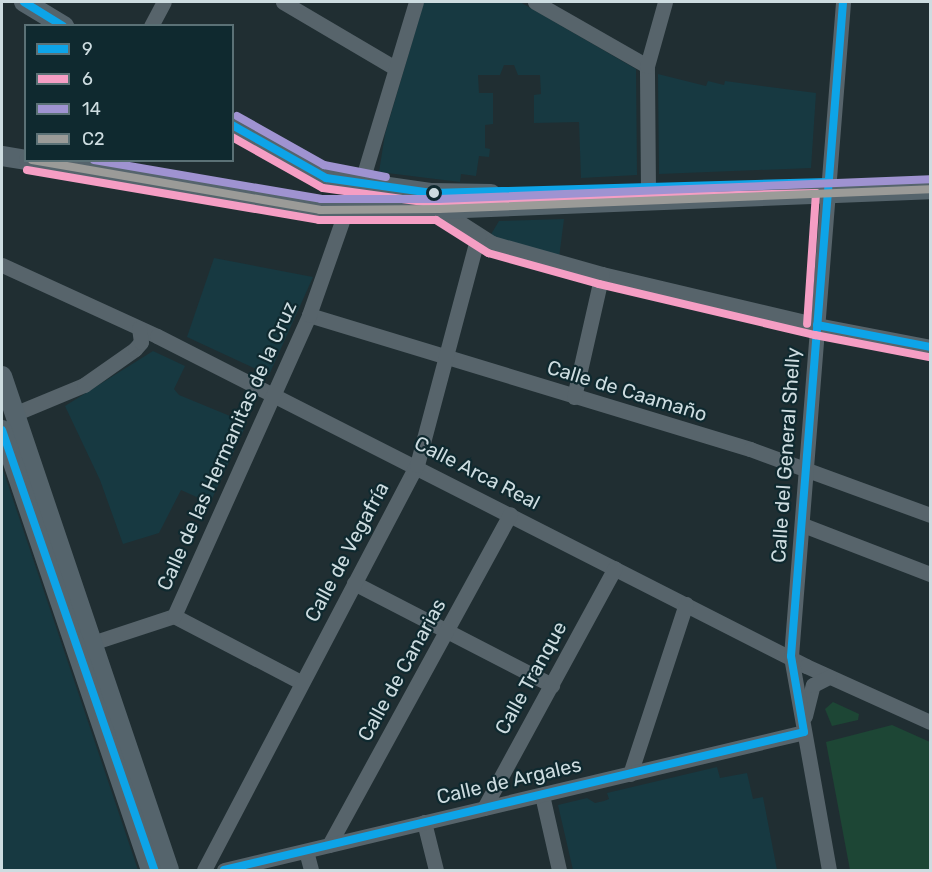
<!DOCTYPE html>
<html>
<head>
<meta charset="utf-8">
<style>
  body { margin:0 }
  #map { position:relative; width:932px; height:872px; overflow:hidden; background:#202e32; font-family:Rubik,sans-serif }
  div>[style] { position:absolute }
  .built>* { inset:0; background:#173941 }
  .green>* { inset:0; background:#1d4635 }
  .minor>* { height:15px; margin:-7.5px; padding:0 7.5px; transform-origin:7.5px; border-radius:7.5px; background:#57646b }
  .major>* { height:20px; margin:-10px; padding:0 10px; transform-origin:10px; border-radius:10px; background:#55646c }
  .bus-1>* { height:8px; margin:-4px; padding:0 4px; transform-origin:4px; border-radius:4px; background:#0da4e8 }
  .bus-2>* { height:8px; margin:-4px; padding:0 4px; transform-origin:4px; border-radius:4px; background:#f59ec4 }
  .bus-3>* { height:8px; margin:-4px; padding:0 4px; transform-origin:4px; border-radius:4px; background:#9f93d1 }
  .bus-4>* { height:8px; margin:-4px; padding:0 4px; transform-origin:4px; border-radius:4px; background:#9b9b98 }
  .dots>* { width:16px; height:16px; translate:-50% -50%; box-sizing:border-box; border:3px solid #0f292f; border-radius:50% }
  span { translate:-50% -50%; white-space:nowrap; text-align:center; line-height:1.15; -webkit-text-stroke:4.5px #0f292f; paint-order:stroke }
  .street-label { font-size:20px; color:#cddce0 }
  .frame { position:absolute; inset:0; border:3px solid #cddce0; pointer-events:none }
  .legend { position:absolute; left:24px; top:24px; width:210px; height:138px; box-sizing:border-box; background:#0f292f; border:2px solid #5b7176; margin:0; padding:8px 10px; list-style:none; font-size:18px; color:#cddce0 }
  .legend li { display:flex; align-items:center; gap:12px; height:30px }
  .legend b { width:30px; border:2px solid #5b7176 }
</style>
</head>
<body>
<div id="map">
  <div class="built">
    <div style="clip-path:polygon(424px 2px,520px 2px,636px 69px,637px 175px,581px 178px,579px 122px,534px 123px,534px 95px,541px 94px,540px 75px,518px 75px,514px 65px,504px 65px,500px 75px,478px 75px,479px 93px,493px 93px,493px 124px,485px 125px,485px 148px,490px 149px,489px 157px,479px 156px,476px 176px,461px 174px,460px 182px,379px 172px,385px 134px)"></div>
    <div style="clip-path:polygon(658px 74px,706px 86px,708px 81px,724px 85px,725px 81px,816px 93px,811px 168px,659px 174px)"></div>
    <div style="clip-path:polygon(564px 219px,559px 258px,490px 236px,499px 221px)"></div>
    <div style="clip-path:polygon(214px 258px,313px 277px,269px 375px,187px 337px)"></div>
    <div style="clip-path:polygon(153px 351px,185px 366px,174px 389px,179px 395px,247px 423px,210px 503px,181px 490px,159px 533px,123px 544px,100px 480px,65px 406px)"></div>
    <div style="clip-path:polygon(2px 467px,138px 870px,2px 870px)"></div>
    <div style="clip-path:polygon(717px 767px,720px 778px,747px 773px,753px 799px,763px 797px,777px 870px,573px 870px,558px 805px,587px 798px,595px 803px,604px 801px,609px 799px,607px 793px)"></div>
  </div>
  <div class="green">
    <div style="clip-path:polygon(833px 702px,859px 714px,858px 720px,832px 726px,825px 709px)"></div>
    <div style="clip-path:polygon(892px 725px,930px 742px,930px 870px,850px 870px,826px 742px)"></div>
  </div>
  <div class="minor">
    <div style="left:283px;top:2px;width:130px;rotate:30.5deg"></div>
    <div style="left:535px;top:2px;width:129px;rotate:29.7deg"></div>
    <div style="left:151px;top:26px;width:27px;rotate:-62deg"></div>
    <div style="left:648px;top:189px;width:123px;rotate:-90.5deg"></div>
    <div style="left:647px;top:66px;width:66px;rotate:-74.3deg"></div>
    <div style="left:439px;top:209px;width:63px;rotate:32.7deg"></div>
    <div style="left:492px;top:243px;width:114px;rotate:15.7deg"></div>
    <div style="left:602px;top:274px;width:221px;rotate:13.3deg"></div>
    <div style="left:817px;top:325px;width:115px;rotate:11deg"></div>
    <div style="left:378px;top:210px;width:31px;rotate:-123deg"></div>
    <div style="left:361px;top:184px;width:190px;rotate:-73.2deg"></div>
    <div style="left:2px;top:265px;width:170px;rotate:24.6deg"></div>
    <div style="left:157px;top:336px;width:728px;rotate:26.95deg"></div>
    <div style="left:806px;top:666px;width:136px;rotate:24.3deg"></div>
    <div style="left:309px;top:315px;width:461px;rotate:16.9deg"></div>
    <div style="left:750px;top:449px;width:192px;rotate:20.1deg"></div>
    <div style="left:574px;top:397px;width:126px;rotate:-77.2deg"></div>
    <div style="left:14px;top:414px;width:76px;rotate:-22.5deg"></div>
    <div style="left:84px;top:385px;width:62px;rotate:-35.2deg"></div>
    <div style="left:135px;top:349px;width:9px;rotate:-49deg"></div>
    <div style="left:141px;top:342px;width:14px;rotate:-98deg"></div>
    <div style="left:803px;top:525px;width:136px;rotate:21.1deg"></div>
    <div style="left:354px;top:583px;width:223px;rotate:27.3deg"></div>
    <div style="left:174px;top:616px;width:143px;rotate:27.5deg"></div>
    <div style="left:92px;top:643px;width:86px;rotate:-18.2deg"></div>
    <div style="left:174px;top:616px;width:330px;rotate:-65.8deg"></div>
    <div style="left:309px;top:315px;width:111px;rotate:-70.6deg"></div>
    <div style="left:805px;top:716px;width:32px;rotate:-76deg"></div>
    <div style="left:813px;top:685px;width:18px;rotate:-27deg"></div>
    <div style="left:630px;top:774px;width:179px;rotate:-71.8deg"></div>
    <div style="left:542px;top:795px;width:77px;rotate:77.2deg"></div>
    <div style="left:484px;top:808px;width:273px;rotate:-61.4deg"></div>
    <div style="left:424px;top:822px;width:49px;rotate:76deg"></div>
    <div style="left:329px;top:845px;width:377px;rotate:-61.3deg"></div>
    <div style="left:306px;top:851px;width:20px;rotate:75deg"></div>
    <div style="left:204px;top:870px;width:458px;rotate:-62.3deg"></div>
    <div style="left:417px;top:465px;width:238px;rotate:-75.1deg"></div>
    <div style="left:224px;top:870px;width:596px;rotate:-13.38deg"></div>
    <div style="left:829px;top:870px;width:217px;rotate:-100.1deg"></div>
    <div style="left:791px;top:656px;width:656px;rotate:-85.45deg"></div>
  </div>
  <div class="major">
    <div style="left:24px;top:2px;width:47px;rotate:31deg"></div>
    <div style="left:232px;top:125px;width:108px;rotate:29.4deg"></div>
    <div style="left:326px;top:178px;width:107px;rotate:8.1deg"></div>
    <div style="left:432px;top:193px;width:59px;rotate:1deg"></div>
    <div style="left:2px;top:156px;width:24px;rotate:9deg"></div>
    <div style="left:29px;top:160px;width:295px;rotate:9.7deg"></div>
    <div style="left:320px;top:210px;width:119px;rotate:-0.5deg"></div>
    <div style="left:439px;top:209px;width:491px;rotate:-2.3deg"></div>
    <div style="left:2px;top:376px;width:521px;rotate:71.32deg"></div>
    <div style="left:2px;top:430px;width:465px;rotate:71.3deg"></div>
  </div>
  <div class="bus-1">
    <div style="left:24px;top:2px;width:46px;rotate:31.6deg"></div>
    <div style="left:232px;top:125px;width:108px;rotate:29.4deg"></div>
    <div style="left:326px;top:178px;width:107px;rotate:8.1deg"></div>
    <div style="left:432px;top:193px;width:395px;rotate:-1.6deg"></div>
    <div style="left:817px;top:325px;width:115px;rotate:11deg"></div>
    <div style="left:2px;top:430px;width:466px;rotate:70.9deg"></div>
    <div style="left:224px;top:870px;width:596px;rotate:-13.38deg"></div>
    <div style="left:804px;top:732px;width:77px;rotate:-99.7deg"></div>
    <div style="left:791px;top:656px;width:656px;rotate:-85.45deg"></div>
  </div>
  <div class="bus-2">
    <div style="left:232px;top:137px;width:104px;rotate:29.3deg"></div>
    <div style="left:323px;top:188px;width:109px;rotate:7.9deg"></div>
    <div style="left:431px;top:203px;width:385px;rotate:-1.5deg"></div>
    <div style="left:816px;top:193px;width:131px;rotate:93.9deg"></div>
    <div style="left:27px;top:170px;width:296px;rotate:9.7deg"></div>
    <div style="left:319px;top:220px;width:117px"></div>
    <div style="left:436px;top:220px;width:62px;rotate:32.4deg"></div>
    <div style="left:488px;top:253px;width:115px;rotate:15.6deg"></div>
    <div style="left:599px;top:284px;width:222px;rotate:13.3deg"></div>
    <div style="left:815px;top:335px;width:115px;rotate:11deg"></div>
  </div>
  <div class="bus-3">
    <div style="left:237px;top:116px;width:100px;rotate:29.4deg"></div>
    <div style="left:324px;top:165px;width:63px;rotate:11deg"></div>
    <div style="left:94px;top:160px;width:230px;rotate:9.7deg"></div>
    <div style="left:321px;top:199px;width:118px"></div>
    <div style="left:439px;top:199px;width:491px;rotate:-2.3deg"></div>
  </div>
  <div class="bus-4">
    <div style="left:32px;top:160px;width:292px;rotate:9.8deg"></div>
    <div style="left:320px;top:210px;width:119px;rotate:-0.5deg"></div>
    <div style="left:439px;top:209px;width:491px;rotate:-2.3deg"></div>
  </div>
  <div class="dots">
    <div style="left:434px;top:193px;background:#cddce0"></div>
  </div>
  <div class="street-label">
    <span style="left:627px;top:391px;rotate:17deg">Calle de Caamaño</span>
    <span style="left:227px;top:446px;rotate:-66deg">Calle de las Hermanitas de la Cruz</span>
    <span style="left:786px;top:455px;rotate:-86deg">Calle del General Shelly</span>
    <span style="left:477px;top:473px;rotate:27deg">Calle Arca Real</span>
    <span style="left:347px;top:552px;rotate:-62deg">Calle de Vegafría</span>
    <span style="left:402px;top:670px;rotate:-61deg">Calle de Canarias</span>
    <span style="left:531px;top:678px;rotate:-61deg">Calle Tranque</span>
    <span style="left:509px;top:781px;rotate:-13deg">Calle de Argales</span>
  </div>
  <div class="frame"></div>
  <ul class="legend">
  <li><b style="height:8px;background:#0da4e8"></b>9</li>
  <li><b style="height:8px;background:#f59ec4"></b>6</li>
  <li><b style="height:8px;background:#9f93d1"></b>14</li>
  <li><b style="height:8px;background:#9b9b98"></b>C2</li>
  </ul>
</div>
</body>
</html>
